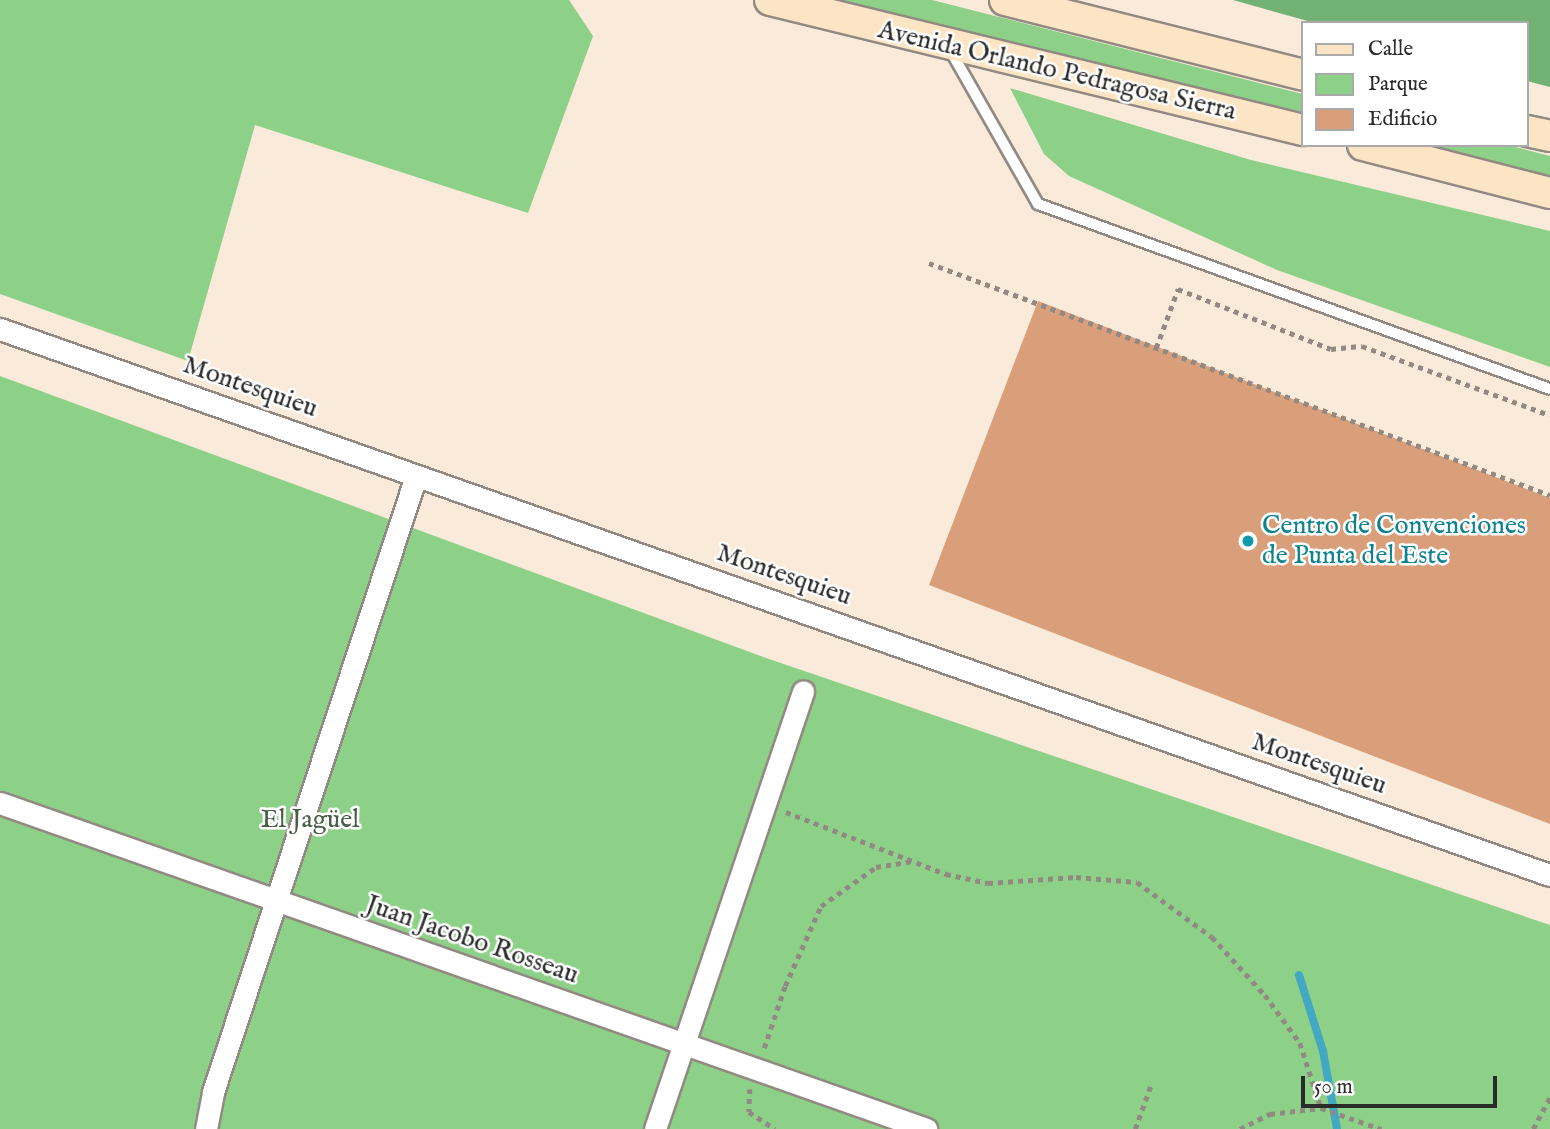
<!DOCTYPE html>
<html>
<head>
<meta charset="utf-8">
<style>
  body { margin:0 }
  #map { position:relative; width:1550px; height:1129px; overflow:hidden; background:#f9eada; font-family:"IM FELL English",serif }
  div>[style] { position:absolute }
  .green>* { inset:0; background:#8dd088 }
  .forest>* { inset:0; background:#72b274 }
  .stream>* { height:8px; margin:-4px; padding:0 4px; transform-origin:4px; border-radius:4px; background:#43a9c3 }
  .building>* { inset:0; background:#d99f7a }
  .path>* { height:4.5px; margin-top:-2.25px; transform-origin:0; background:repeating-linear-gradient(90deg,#928a82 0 5px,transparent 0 10px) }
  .roads { filter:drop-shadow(2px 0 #928a82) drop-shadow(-2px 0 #928a82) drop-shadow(0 2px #928a82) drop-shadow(0 -2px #928a82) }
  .lane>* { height:10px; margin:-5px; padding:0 5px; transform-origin:5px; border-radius:5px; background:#fff }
  .street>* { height:21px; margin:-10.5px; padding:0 10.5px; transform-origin:10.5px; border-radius:10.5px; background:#fff }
  .secondary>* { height:30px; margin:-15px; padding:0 15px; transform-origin:15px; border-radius:15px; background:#fce5c4 }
  .dots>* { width:19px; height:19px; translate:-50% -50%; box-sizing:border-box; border:4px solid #fff; border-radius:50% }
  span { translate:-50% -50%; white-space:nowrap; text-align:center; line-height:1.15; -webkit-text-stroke:5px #fff; paint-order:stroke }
  .street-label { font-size:26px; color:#2b2b2b }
  .culture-label { font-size:26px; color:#0d838f }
  .left { translate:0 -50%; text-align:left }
  .park-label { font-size:26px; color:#485d47 }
  .legend { position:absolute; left:1301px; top:21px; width:228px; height:126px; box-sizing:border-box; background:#fff; border:2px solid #aaa; margin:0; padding:9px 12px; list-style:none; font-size:21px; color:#2b2b2b }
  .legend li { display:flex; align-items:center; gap:14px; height:35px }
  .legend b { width:35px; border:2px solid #aaa }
  .scale { position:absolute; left:1301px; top:1076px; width:196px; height:32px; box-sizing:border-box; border:4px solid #2b2b2b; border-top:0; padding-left:9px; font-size:21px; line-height:24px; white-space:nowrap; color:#2b2b2b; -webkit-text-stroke:5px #fff; paint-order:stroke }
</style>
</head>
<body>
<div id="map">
  <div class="green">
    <div style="clip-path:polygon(0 0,569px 0,593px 36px,528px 213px,255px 125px,188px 361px,0 294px)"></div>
    <div style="clip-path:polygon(833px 0,932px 0,1303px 94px,1303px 117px)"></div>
    <div style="clip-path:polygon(1010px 88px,1251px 160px,1550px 231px,1550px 367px,1277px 270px,1069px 176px,1044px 154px)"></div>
    <div style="clip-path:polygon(1417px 145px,1508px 145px,1550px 156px,1550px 178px)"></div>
    <div style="clip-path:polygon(0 376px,769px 659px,1550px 925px,1550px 1129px,0 1129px)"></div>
  </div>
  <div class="forest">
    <div style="clip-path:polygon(1233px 0,1550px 0,1550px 87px,1527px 81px,1527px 23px,1315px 23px)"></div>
  </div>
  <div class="stream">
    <div style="left:1299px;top:975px;width:80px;rotate:72.5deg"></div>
    <div style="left:1323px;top:1051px;width:79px;rotate:79.8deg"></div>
  </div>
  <div class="building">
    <div style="clip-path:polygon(1038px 301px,1550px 498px,1550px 824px,929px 585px)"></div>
  </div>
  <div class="path">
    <div style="left:929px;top:263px;width:663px;rotate:20.49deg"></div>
    <div style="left:1156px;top:348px;width:63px;rotate:-69.6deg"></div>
    <div style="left:1178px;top:289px;width:164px;rotate:21.4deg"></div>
    <div style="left:1331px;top:349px;width:31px;rotate:-6deg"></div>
    <div style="left:1362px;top:346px;width:200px;rotate:20.2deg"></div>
    <div style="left:786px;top:812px;width:172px;rotate:21.2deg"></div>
    <div style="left:946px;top:874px;width:43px;rotate:12.1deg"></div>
    <div style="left:988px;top:883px;width:88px;rotate:-3.9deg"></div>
    <div style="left:1076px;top:877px;width:61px;rotate:4.7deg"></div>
    <div style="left:1137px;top:882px;width:93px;rotate:36.3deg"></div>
    <div style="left:1212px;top:937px;width:79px;rotate:47.6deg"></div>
    <div style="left:1265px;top:995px;width:59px;rotate:53.9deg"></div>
    <div style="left:1300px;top:1043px;width:68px;rotate:72.1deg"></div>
    <div style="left:764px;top:1048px;width:65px;rotate:-71.3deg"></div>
    <div style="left:785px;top:986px;width:88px;rotate:-65.8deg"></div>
    <div style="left:821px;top:906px;width:67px;rotate:-35.3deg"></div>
    <div style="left:876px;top:867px;width:36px;rotate:-9deg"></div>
    <div style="left:750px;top:1089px;width:23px;rotate:92deg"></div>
    <div style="left:749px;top:1112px;width:31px;rotate:33deg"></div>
    <div style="left:1135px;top:1129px;width:50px;rotate:-70.1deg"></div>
    <div style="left:1240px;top:1129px;width:34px;rotate:-27deg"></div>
    <div style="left:1270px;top:1114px;width:51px;rotate:-6.7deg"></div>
    <div style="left:1321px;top:1108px;width:64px;rotate:19.3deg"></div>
    <div style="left:1533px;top:1129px;width:36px;rotate:-62deg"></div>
  </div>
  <div class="roads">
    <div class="lane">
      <div style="left:949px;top:48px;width:180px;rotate:60.3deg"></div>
      <div style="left:1038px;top:204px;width:544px;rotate:19.87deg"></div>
    </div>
    <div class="street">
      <div style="left:0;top:329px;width:1643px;rotate:19.41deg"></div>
      <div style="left:0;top:803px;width:982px;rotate:19.39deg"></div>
      <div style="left:206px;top:1129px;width:38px;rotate:-79deg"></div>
      <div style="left:213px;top:1092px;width:649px;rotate:-71.76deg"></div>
      <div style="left:655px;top:1129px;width:462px;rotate:-71.3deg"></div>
    </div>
    <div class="secondary">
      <div style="left:770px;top:0;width:549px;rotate:13.71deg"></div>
      <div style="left:1005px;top:0;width:307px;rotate:14.1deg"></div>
      <div style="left:1527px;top:131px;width:24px;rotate:12deg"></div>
      <div style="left:1363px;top:145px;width:193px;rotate:14.4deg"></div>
    </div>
  </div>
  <div class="dots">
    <div style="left:1248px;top:541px;background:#0f9aa8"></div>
  </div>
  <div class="street-label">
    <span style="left:1057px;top:71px;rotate:13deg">Avenida Orlando Pedragosa Sierra</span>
    <span style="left:250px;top:387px;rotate:19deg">Montesquieu</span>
    <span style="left:784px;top:575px;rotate:19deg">Montesquieu</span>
    <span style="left:1319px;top:764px;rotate:19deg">Montesquieu</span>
    <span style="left:472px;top:940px;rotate:19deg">Juan Jacobo Rosseau</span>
  </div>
  <div class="culture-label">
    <span class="left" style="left:1262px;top:541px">Centro de Convenciones<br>de Punta del Este</span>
  </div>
  <div class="park-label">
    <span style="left:310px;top:820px">El Jagüel</span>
  </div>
  <ul class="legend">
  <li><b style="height:9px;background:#fce5c4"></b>Calle</li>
  <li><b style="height:19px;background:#8dd088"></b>Parque</li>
  <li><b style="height:19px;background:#d99f7a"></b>Edificio</li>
  </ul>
  <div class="scale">50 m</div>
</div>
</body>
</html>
